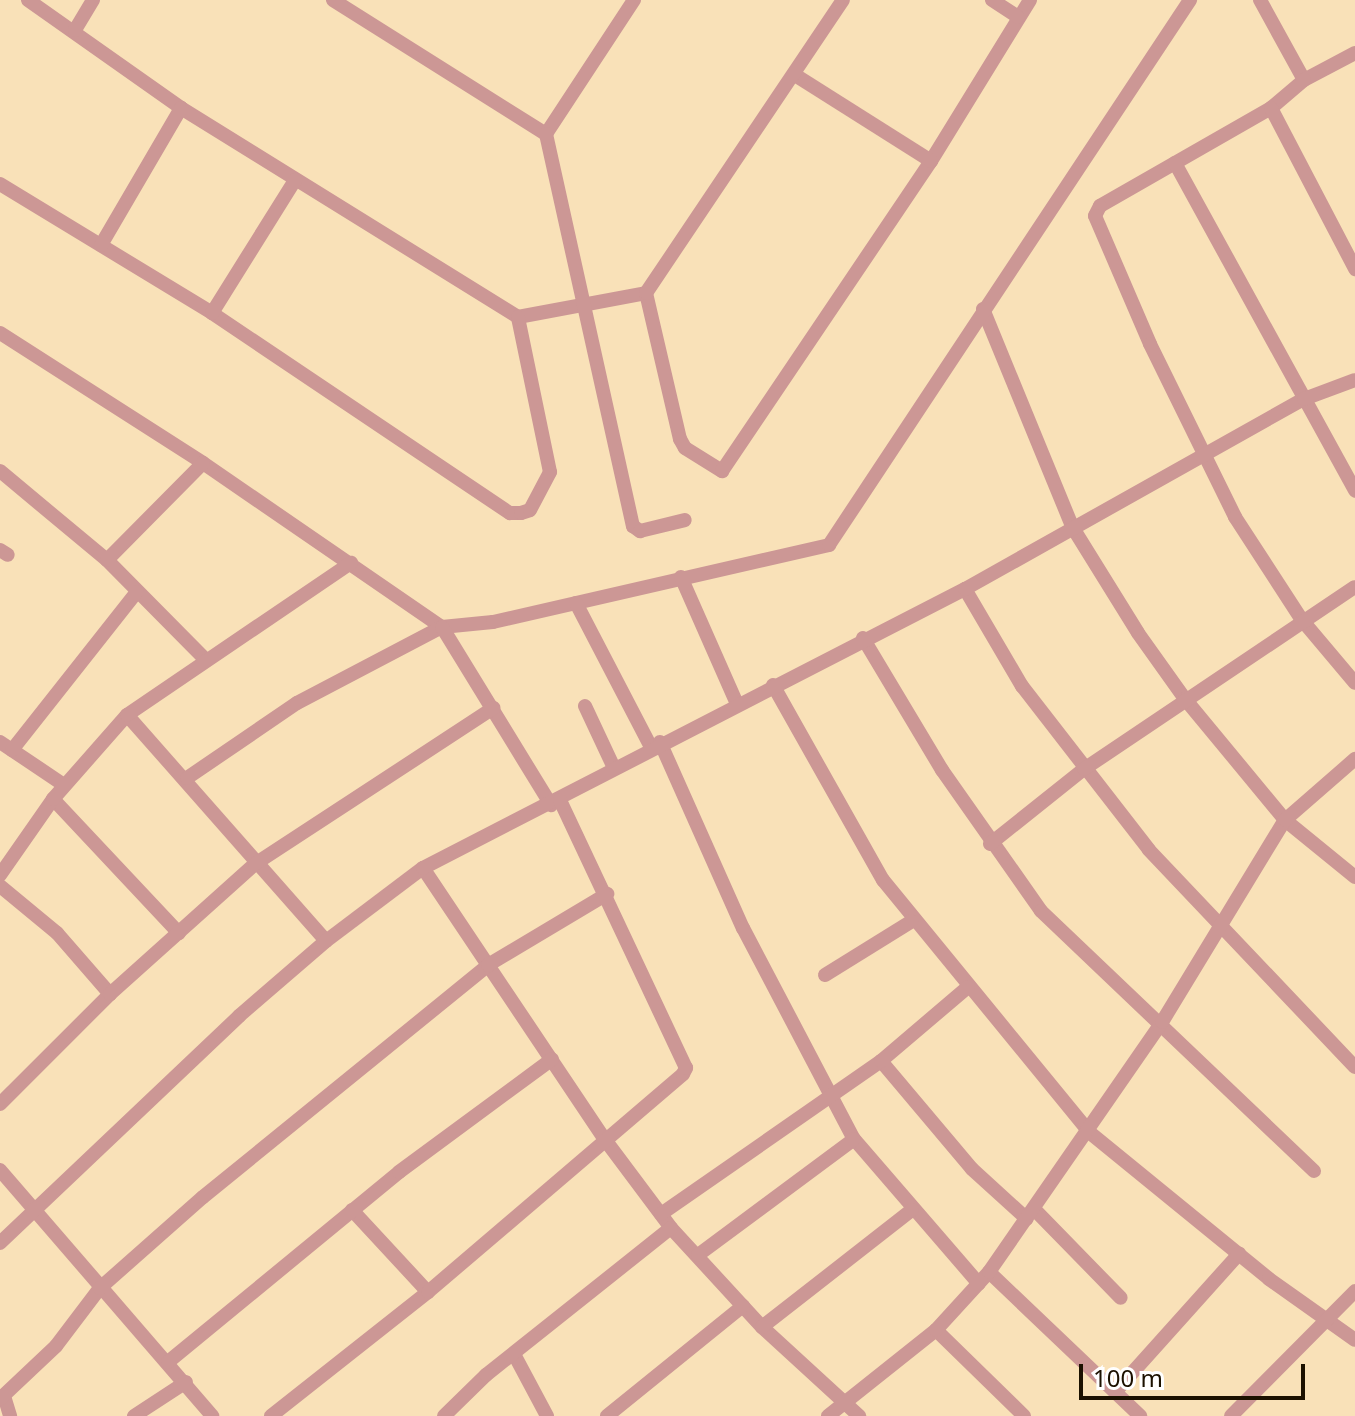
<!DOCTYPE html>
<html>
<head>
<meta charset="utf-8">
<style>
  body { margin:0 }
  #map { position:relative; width:1355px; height:1416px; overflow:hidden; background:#f9e1b8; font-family:"Noto Sans",sans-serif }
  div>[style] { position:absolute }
  .street>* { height:14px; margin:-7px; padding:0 7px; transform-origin:7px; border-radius:7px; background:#cc9795 }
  span { translate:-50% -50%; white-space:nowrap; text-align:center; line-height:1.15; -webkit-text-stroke:6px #fff; paint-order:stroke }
  .scale { position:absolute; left:1079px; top:1364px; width:226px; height:36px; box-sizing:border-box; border:4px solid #1c1100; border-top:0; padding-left:10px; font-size:24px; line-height:28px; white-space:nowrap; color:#1c1100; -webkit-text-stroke:6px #fff; paint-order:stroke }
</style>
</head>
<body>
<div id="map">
  <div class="street">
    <div style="left:28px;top:0;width:187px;rotate:35.2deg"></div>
    <div style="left:181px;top:108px;width:397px;rotate:31.8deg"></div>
    <div style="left:518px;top:317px;width:130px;rotate:-10.6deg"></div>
    <div style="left:646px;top:293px;width:150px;rotate:76.9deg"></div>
    <div style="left:680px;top:439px;width:10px;rotate:61deg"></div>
    <div style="left:685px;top:448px;width:44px;rotate:31.9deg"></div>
    <div style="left:722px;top:471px;width:374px;rotate:-56deg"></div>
    <div style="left:931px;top:161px;width:189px;rotate:-58.4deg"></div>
    <div style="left:333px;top:0;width:252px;rotate:32.2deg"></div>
    <div style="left:634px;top:0;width:160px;rotate:123.3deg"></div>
    <div style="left:546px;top:134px;width:402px;rotate:77.5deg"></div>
    <div style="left:633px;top:526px;width:9px;rotate:36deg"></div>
    <div style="left:640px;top:531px;width:46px;rotate:-13.7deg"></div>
    <div style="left:992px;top:0;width:31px;rotate:33deg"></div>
    <div style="left:1260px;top:0;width:91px;rotate:61.2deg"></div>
    <div style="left:75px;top:30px;width:35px;rotate:-59deg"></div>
    <div style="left:1355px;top:53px;width:58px;rotate:152.1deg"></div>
    <div style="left:1304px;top:80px;width:43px;rotate:139.7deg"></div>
    <div style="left:1271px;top:108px;width:197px;rotate:150.2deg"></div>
    <div style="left:1100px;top:206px;width:11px;rotate:117deg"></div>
    <div style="left:1095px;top:216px;width:139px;rotate:66.7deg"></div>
    <div style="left:1150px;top:344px;width:193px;rotate:63.8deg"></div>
    <div style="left:1235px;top:517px;width:123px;rotate:57deg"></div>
    <div style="left:1302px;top:620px;width:82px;rotate:49.9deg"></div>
    <div style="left:795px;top:75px;width:161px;rotate:32.3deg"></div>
    <div style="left:1271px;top:108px;width:182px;rotate:62.4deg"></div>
    <div style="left:1175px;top:163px;width:374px;rotate:61.2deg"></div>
    <div style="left:0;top:184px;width:248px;rotate:31.3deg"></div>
    <div style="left:212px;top:313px;width:359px;rotate:33.9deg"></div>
    <div style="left:510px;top:513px;width:11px"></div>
    <div style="left:521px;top:513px;width:9px;rotate:-18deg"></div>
    <div style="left:530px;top:510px;width:43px;rotate:-62.2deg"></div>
    <div style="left:550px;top:472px;width:158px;rotate:-101.7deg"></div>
    <div style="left:101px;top:245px;width:159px;rotate:-59.7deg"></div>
    <div style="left:646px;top:293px;width:353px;rotate:-56.1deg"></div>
    <div style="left:983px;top:309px;width:237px;rotate:67.7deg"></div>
    <div style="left:1073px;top:528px;width:123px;rotate:58.2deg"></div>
    <div style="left:1138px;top:633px;width:81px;rotate:54.5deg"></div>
    <div style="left:1185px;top:699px;width:157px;rotate:50.4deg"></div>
    <div style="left:1285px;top:820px;width:90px;rotate:39.2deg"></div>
    <div style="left:212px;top:313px;width:157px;rotate:-58deg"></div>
    <div style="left:0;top:333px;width:241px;rotate:32.6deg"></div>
    <div style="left:203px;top:463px;width:290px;rotate:34.5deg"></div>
    <div style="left:442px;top:627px;width:51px;rotate:-5.6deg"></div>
    <div style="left:493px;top:622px;width:345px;rotate:-12.9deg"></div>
    <div style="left:829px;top:545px;width:654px;rotate:-56.48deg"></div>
    <div style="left:0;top:471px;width:139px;rotate:39.8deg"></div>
    <div style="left:107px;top:560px;width:141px;rotate:45.3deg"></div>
    <div style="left:0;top:550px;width:9px;rotate:32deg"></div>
    <div style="left:107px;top:560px;width:136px;rotate:-45.3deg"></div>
    <div style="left:681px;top:577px;width:139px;rotate:66.2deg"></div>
    <div style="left:965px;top:589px;width:113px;rotate:59.6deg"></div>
    <div style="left:1022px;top:686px;width:207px;rotate:52.2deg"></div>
    <div style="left:1149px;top:850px;width:299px;rotate:46.5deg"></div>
    <div style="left:576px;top:603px;width:162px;rotate:62.5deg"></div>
    <div style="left:863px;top:638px;width:154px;rotate:59.1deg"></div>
    <div style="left:942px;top:770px;width:172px;rotate:54.9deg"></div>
    <div style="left:1041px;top:911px;width:377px;rotate:43.6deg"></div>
    <div style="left:773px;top:685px;width:224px;rotate:60.6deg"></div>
    <div style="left:883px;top:880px;width:325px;rotate:50.7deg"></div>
    <div style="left:1089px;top:1132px;width:232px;rotate:39.2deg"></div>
    <div style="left:1269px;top:1279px;width:105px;rotate:35.3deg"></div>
    <div style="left:585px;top:706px;width:68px;rotate:64.9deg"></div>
    <div style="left:127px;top:715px;width:301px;rotate:48.6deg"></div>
    <div style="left:0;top:742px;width:77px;rotate:33.9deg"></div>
    <div style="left:660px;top:742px;width:204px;rotate:66deg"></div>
    <div style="left:743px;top:928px;width:238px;rotate:62.3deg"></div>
    <div style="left:854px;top:1139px;width:191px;rotate:49.2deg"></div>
    <div style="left:12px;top:750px;width:201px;rotate:-51.7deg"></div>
    <div style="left:187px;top:778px;width:133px;rotate:-34.3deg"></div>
    <div style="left:297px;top:703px;width:164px;rotate:-27.7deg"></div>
    <div style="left:442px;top:627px;width:209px;rotate:58.5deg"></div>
    <div style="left:53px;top:799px;width:184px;rotate:46.8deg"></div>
    <div style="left:990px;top:844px;width:120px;rotate:-38.6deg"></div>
    <div style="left:1084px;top:769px;width:326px;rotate:-33.9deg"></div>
    <div style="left:423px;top:868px;width:329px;rotate:56.2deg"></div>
    <div style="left:606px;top:1141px;width:109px;rotate:53.2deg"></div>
    <div style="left:671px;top:1228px;width:134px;rotate:47.4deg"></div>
    <div style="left:762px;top:1327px;width:132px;rotate:42.5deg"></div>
    <div style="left:0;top:875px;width:93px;rotate:-55.1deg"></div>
    <div style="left:53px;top:799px;width:112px;rotate:-48.6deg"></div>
    <div style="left:127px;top:715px;width:271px;rotate:-34.2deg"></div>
    <div style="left:0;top:886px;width:74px;rotate:39.5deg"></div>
    <div style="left:57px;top:933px;width:81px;rotate:49deg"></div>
    <div style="left:825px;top:975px;width:102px;rotate:-31.8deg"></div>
    <div style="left:881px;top:1061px;width:141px;rotate:49.9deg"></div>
    <div style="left:972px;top:1169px;width:74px;rotate:42.3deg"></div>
    <div style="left:0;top:1104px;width:156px;rotate:-45deg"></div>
    <div style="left:110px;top:994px;width:195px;rotate:-41.9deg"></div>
    <div style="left:255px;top:864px;width:285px;rotate:-33.2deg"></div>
    <div style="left:0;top:1170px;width:325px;rotate:49.2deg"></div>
    <div style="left:1034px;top:1209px;width:124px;rotate:45.7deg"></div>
    <div style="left:352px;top:1210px;width:112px;rotate:47.2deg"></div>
    <div style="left:661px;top:1214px;width:268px;rotate:-34.8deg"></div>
    <div style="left:881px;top:1061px;width:114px;rotate:-40.4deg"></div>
    <div style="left:0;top:1243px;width:330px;rotate:-43.5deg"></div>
    <div style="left:239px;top:1016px;width:115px;rotate:-40.8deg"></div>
    <div style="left:326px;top:941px;width:121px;rotate:-37deg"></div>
    <div style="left:423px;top:868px;width:610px;rotate:-27.24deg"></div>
    <div style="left:965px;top:589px;width:389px;rotate:-29.3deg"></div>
    <div style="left:1304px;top:399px;width:54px;rotate:-20.4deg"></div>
    <div style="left:698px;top:1255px;width:194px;rotate:-36.6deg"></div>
    <div style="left:989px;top:1272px;width:209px;rotate:43.6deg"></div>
    <div style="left:762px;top:1327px;width:190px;rotate:-38deg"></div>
    <div style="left:936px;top:1330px;width:123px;rotate:44.3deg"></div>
    <div style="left:515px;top:1356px;width:68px;rotate:61.9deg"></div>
    <div style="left:168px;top:1362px;width:299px;rotate:-39.4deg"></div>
    <div style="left:399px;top:1172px;width:190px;rotate:-36.4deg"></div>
    <div style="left:1115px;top:1392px;width:186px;rotate:-48.1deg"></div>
    <div style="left:4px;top:1396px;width:21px;rotate:73deg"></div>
    <div style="left:0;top:1399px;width:77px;rotate:-43.4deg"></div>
    <div style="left:56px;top:1346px;width:73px;rotate:-52.8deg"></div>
    <div style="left:100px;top:1288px;width:137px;rotate:-41.5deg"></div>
    <div style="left:203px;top:1197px;width:367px;rotate:-39.1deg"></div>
    <div style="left:488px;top:965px;width:139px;rotate:-30.8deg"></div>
    <div style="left:134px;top:1416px;width:62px;rotate:-33.2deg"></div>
    <div style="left:271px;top:1416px;width:200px;rotate:-38.3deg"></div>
    <div style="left:428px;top:1292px;width:335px;rotate:-40.5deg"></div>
    <div style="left:683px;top:1074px;width:7px;rotate:-63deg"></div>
    <div style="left:686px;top:1068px;width:296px;rotate:-115.2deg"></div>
    <div style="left:444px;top:1416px;width:59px;rotate:-44.3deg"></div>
    <div style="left:486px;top:1375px;width:236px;rotate:-38.5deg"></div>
    <div style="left:607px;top:1416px;width:175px;rotate:-39deg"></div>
    <div style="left:828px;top:1416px;width:138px;rotate:-38.5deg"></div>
    <div style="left:936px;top:1330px;width:79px;rotate:-47.6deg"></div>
    <div style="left:989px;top:1272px;width:304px;rotate:-55.3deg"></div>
    <div style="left:1162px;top:1022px;width:237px;rotate:-58.7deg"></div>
    <div style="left:1285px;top:820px;width:93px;rotate:-41.1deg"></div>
    <div style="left:1231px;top:1416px;width:176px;rotate:-45.2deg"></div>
  </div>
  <div class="scale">100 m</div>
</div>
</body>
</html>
